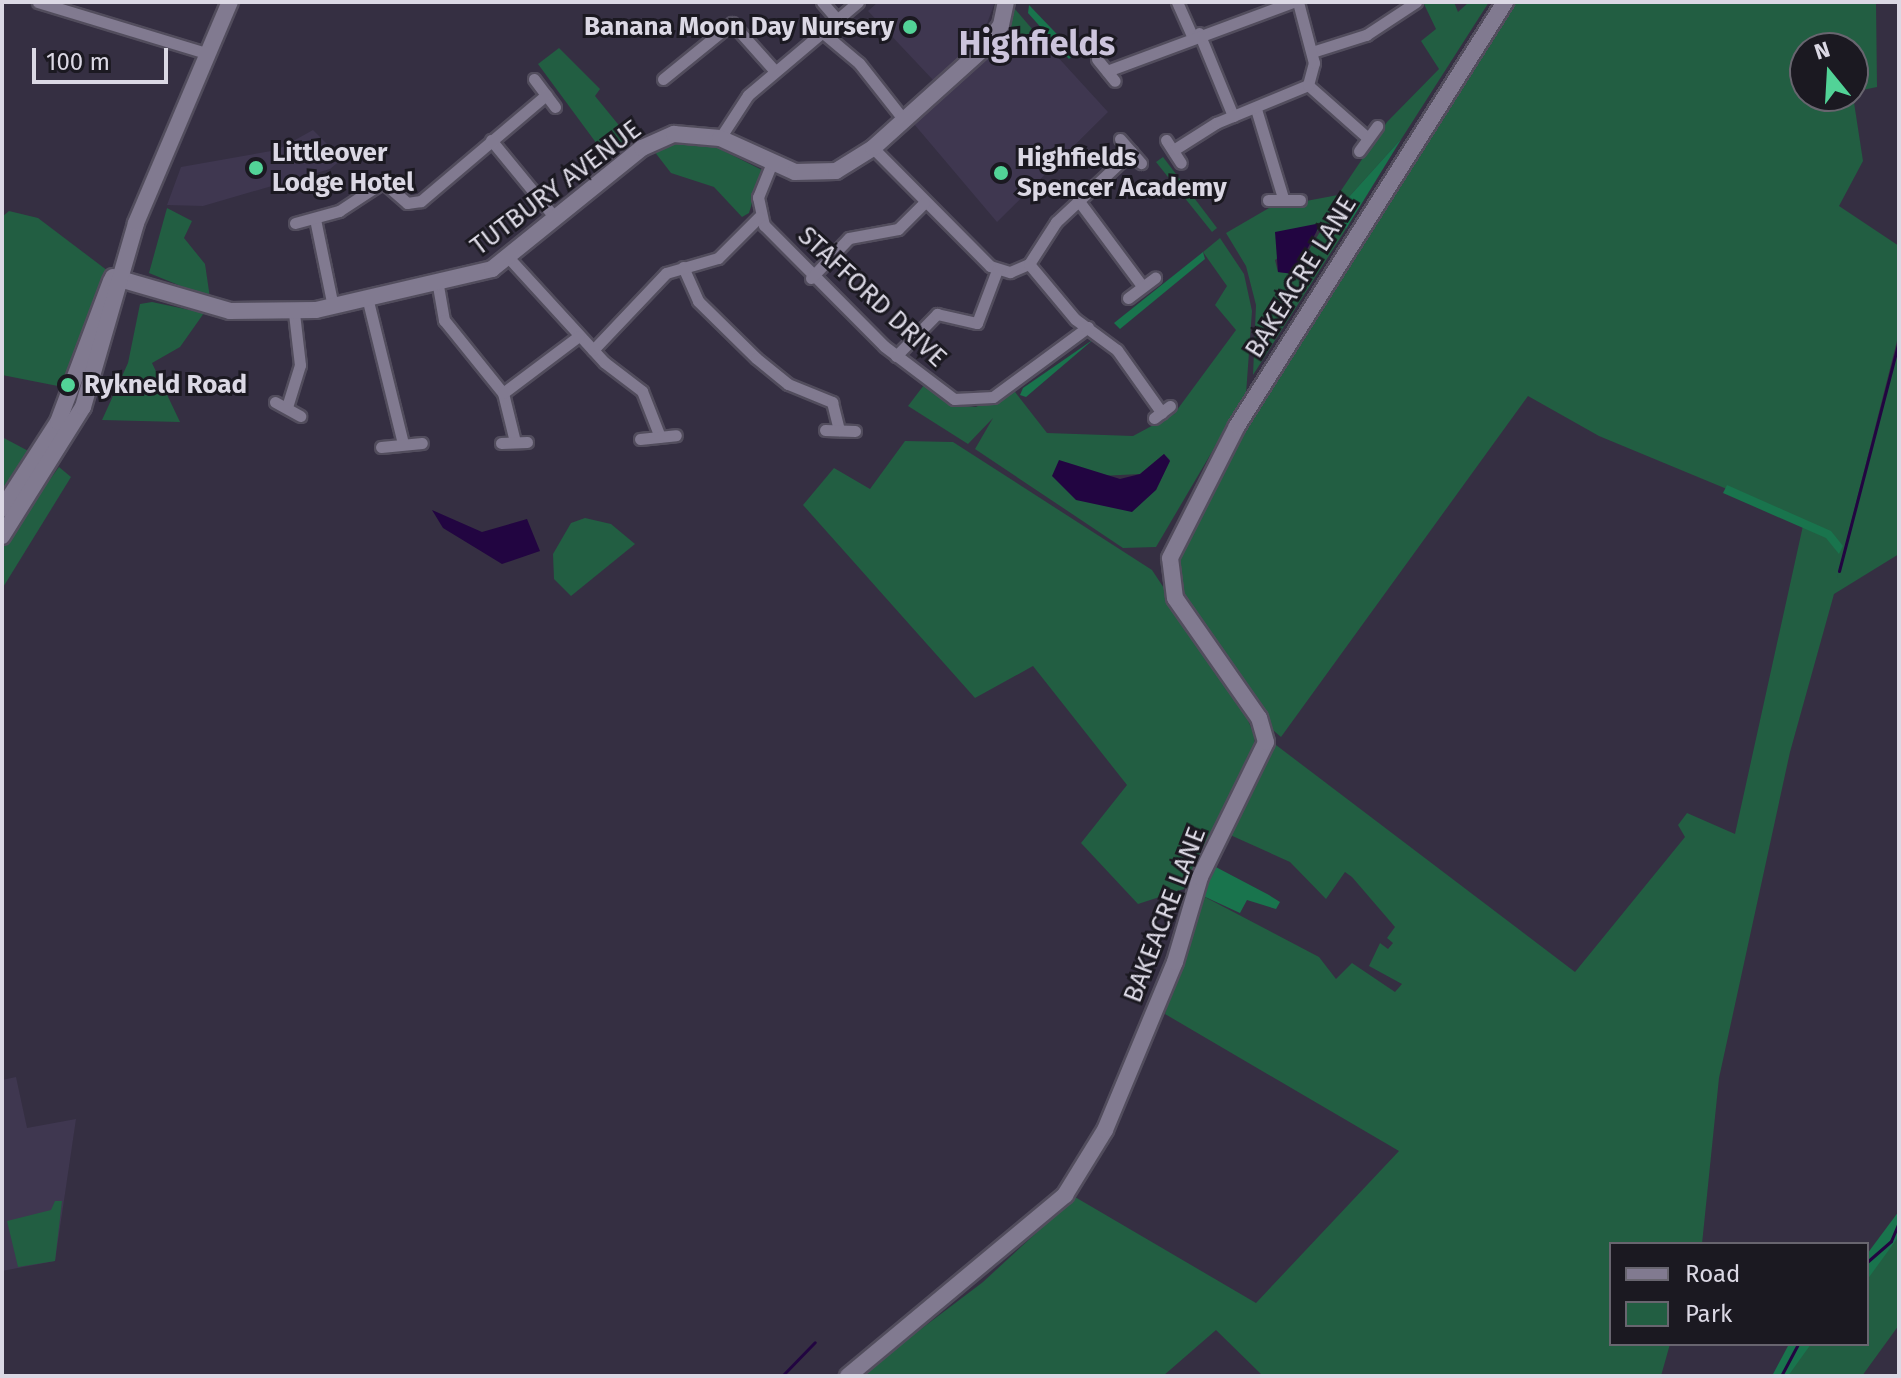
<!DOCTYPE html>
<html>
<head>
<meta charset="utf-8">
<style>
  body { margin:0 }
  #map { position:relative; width:1901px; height:1378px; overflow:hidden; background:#352f42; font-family:"Fira Sans",sans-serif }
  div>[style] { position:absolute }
  .built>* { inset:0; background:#3f3750 }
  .green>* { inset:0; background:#225e42 }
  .forest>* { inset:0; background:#19744d }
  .water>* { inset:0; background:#220541 }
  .stream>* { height:3px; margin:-1.5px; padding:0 1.5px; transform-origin:1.5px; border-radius:1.5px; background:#220541 }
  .roads { filter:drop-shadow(2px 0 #524d5d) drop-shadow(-2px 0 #524d5d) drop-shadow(0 2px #524d5d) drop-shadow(0 -2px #524d5d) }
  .street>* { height:11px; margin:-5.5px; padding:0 5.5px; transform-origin:5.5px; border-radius:5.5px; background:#817a90 }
  .secondary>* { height:16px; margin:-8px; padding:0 8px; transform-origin:8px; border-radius:8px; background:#817a90 }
  .dots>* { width:22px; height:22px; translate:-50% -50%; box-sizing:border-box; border:4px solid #1b1921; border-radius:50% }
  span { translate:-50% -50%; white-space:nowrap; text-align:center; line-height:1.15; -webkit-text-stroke:6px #1b1921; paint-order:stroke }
  .poi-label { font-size:26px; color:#dbd8e4; font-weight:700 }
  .right { translate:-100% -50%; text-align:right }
  .left { translate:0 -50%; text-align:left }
  .street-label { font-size:26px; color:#dbd8e4 }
  .district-label { font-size:34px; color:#ccc4dc; font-weight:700 }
  .frame { position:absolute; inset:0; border:4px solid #dbd8e4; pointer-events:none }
  .legend { position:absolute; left:1609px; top:1242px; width:260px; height:104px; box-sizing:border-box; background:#1b1921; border:2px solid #68656f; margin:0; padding:10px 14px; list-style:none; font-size:24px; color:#dbd8e4 }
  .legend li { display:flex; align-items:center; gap:16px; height:40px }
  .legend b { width:40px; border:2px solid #68656f }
  .north { position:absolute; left:1789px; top:32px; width:80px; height:80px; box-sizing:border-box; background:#1b1921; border:2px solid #68656f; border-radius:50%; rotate:342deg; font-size:22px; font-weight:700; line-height:32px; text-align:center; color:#dbd8e4 }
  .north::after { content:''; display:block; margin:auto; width:28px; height:36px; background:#52d397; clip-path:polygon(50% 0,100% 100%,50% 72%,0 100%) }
  .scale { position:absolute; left:32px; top:48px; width:136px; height:36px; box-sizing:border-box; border:4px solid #dbd8e4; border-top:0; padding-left:10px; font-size:24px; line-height:28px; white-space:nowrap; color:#dbd8e4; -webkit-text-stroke:6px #1b1921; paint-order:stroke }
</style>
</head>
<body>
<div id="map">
  <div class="built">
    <div style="clip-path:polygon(878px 2px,995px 2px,982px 37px,933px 80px,868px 11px)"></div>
    <div style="clip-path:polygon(1033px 30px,1108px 112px,997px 222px,914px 124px,1005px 39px,1013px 48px)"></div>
    <div style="clip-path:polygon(313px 130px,342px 159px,330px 169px,203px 206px,167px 205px,181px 167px,277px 150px)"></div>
    <div style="clip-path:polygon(16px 1077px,27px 1128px,76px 1119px,55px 1261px,2px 1271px,2px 1080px)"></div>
  </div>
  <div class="green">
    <div style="clip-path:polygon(evenodd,1423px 2px,1454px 2px,1458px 12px,1469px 2px,1489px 2px,1402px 138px,1338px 209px,1346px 229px,1253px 375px,1256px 305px,1246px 266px,1226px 233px,1269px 208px,1338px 195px,1387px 122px,1439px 69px,1421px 41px,1436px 29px,1423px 2px,1323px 227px,1294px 274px,1278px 272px,1275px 260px,1323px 227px)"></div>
    <div style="clip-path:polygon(1504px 2px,1876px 2px,1877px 87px,1853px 92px,1853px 48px,1805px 48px,1805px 96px,1853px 96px,1863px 161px,1839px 206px,1899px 246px,1899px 333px,1837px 578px,1899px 345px,1899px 554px,1834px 594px,1790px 752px,1719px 1078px,1702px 1244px,1611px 1244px,1611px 1344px,1670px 1344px,1661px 1376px,1263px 1376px,1216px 1330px,1163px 1376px,859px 1376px,983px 1282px,1075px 1197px,1256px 1303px,1399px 1151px,1165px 1014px,1201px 895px,1319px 957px,1336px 979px,1352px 963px,1395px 992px,1402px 984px,1369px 966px,1380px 943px,1388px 949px,1393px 943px,1387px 938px,1395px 927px,1352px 877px,1345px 872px,1326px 899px,1290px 862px,1228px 834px,1276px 745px,1575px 972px,1685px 837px,1678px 825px,1687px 813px,1735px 834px,1804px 521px,1599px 436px,1528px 396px,1281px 737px,1259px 718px,1171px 586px,1181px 534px)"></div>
    <div style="clip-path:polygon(1015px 9px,1033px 30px,1013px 48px,1005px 39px)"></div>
    <div style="clip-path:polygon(559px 48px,600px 89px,595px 96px,631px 140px,618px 150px,606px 145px,613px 154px,608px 159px,538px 64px)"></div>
    <div style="clip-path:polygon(674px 141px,712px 145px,762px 170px,749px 213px,742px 217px,714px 187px,671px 173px,654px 151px)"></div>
    <div style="clip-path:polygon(1163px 157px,1217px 228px,1212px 232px,1156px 162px)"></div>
    <div style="clip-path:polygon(167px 208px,192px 221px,184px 238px,205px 264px,210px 298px,149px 273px)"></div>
    <div style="clip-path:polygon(9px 211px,38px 218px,108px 271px,63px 387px,2px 375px,2px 217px)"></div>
    <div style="clip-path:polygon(evenodd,1220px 238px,1244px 274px,1252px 311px,1246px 394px,1156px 547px,1123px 548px,975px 449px,993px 418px,968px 444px,908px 406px,924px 385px,956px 405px,976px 407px,1012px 388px,1047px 433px,1133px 436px,1174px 414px,1236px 330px,1215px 305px,1227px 286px,1203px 252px,1220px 238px,1164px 454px,1170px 460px,1156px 490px,1100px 476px,1140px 474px,1164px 454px)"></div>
    <div style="clip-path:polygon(152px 302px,204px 313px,180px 347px,152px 363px,180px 422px,102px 420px,128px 363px,140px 304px)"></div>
    <div style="clip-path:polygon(2px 437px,34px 454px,2px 497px)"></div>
    <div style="clip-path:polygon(905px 441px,953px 442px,1152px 570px,1242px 706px,1255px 737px,1252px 761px,1184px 889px,1138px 904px,1081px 843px,1127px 785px,1033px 666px,975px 698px,803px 505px,834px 468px,870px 489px)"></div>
    <div style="clip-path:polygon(59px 467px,71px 477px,2px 589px,2px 544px)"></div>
    <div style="clip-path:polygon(585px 518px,611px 524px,635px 544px,571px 596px,554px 579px,553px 554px,571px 523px)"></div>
    <div style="clip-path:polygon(55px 1201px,62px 1201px,55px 1261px,18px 1267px,7px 1221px,51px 1210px)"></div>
    <div style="clip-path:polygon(1899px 1222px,1899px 1325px,1862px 1376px,1781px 1376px,1798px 1344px,1867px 1344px,1867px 1262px)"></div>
  </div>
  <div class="forest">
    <div style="clip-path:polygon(1029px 5px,1075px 53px,1069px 59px,1028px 13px)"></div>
    <div style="clip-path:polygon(1402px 138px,1346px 229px,1338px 209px)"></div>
    <div style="clip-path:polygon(1203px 252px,1205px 259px,1120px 329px,1114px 323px)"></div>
    <div style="clip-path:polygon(1094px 339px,1026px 397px,1020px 395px,1023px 388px)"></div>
    <div style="clip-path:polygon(1727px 485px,1831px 531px,1843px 546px,1839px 554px,1826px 538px,1723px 493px)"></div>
    <div style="clip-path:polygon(1212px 865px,1269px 895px,1280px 902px,1276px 909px,1247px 900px,1240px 913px,1201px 895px)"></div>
    <div style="clip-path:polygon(1899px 1211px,1899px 1236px,1867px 1280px,1867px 1254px)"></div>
    <div style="clip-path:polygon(1789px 1344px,1811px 1344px,1788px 1376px,1772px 1376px)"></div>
  </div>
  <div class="water">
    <div style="clip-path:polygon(1321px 223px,1294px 274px,1278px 272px,1275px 232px)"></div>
    <div style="clip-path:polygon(1164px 454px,1170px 461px,1156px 490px,1132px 512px,1076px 500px,1052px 476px,1059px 460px,1120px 479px,1140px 474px)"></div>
    <div style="clip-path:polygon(432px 510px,482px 532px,527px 519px,540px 551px,502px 564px,443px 528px)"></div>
  </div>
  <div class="stream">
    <div style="left:1839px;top:571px;width:239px;rotate:-75.4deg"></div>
    <div style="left:1867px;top:1262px;width:32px;rotate:-41deg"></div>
    <div style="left:1891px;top:1241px;width:21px;rotate:-67deg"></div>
    <div style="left:782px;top:1376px;width:47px;rotate:-45.9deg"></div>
    <div style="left:1781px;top:1376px;width:36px;rotate:-62deg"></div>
  </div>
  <div class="roads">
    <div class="street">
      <div style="left:38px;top:2px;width:176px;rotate:16.9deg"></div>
      <div style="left:822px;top:2px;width:23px;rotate:49deg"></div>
      <div style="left:1177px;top:2px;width:37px;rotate:66deg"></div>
      <div style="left:822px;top:32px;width:48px;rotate:40deg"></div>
      <div style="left:859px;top:63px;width:73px;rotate:51.7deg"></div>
      <div style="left:1199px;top:33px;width:90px;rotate:67.7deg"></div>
      <div style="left:1312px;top:52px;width:57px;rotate:-17.5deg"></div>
      <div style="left:1366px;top:35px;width:60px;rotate:-33.4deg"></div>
      <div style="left:1097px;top:59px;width:28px;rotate:51deg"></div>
      <div style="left:1107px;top:71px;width:198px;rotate:-20.4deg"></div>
      <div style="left:534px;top:79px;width:35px;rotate:53deg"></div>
      <div style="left:663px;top:79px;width:89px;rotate:-39.1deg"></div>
      <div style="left:732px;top:23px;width:63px;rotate:48.2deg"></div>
      <div style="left:1308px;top:85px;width:80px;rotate:41.5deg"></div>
      <div style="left:1256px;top:109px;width:93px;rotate:73.1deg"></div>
      <div style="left:720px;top:138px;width:51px;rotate:-56.9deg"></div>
      <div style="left:748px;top:95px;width:144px;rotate:-40.2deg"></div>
      <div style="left:1120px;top:139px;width:32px;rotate:49deg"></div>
      <div style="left:491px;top:140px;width:101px;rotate:50.6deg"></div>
      <div style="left:1166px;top:140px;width:27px;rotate:57deg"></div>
      <div style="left:873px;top:148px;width:166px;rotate:45.2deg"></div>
      <div style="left:990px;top:266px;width:21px;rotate:17deg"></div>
      <div style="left:1010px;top:272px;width:21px;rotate:-23deg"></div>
      <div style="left:1029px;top:264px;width:50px;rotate:-57.3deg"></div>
      <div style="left:1056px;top:222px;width:103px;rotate:-43deg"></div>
      <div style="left:1175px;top:149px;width:49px;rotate:-32.4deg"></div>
      <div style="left:1216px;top:123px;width:100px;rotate:-22.4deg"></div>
      <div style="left:1308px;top:85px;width:23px;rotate:-75deg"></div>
      <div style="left:1314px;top:63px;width:63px;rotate:-104.7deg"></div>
      <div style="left:1359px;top:151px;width:31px;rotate:-54deg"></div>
      <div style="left:771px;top:165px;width:35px;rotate:112deg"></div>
      <div style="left:758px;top:197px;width:29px;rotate:78deg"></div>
      <div style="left:764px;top:225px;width:170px;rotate:45.2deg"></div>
      <div style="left:884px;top:346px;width:88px;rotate:37.1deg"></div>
      <div style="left:954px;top:399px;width:39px;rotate:-3deg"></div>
      <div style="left:993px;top:397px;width:118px;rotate:-36.4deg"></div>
      <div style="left:1078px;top:200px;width:107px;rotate:53.3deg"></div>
      <div style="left:1268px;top:200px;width:32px"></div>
      <div style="left:315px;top:219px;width:90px;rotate:78.4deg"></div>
      <div style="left:295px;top:223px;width:46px;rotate:-15.3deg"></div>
      <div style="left:339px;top:211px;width:53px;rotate:-33.4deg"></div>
      <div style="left:383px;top:182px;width:32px;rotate:41deg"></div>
      <div style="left:407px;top:203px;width:14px;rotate:-8deg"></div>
      <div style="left:421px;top:201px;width:164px;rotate:-40.3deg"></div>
      <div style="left:507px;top:256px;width:144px;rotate:47.5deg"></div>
      <div style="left:604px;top:362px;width:48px;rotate:37.3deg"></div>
      <div style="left:642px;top:391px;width:49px;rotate:68.6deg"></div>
      <div style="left:1029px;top:264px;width:72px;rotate:50.1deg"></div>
      <div style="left:1075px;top:319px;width:52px;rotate:36.4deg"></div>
      <div style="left:1117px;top:350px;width:77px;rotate:54.5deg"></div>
      <div style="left:683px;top:267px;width:37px;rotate:66deg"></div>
      <div style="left:698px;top:301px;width:81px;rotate:44.5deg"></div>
      <div style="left:756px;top:358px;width:41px;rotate:39.1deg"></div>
      <div style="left:788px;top:384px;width:48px;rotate:22.2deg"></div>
      <div style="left:832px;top:402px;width:29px;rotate:76deg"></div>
      <div style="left:811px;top:278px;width:55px;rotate:-46.5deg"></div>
      <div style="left:849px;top:238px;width:50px;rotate:-10.4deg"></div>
      <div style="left:898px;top:229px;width:37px;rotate:-45deg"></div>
      <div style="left:437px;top:280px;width:41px;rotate:80.1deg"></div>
      <div style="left:444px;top:320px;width:94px;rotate:51.1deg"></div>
      <div style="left:503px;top:393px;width:50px;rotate:76.2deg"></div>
      <div style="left:367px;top:297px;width:151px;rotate:76.2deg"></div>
      <div style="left:1128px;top:298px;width:34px;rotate:-37deg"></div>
      <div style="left:593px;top:350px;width:106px;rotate:-46.5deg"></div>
      <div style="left:666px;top:273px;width:54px;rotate:-16.1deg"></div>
      <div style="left:718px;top:258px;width:58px;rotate:-45deg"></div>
      <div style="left:896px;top:356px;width:59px;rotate:-45.7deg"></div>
      <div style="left:937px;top:314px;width:41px;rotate:12.7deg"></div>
      <div style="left:977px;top:323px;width:57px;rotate:-69.3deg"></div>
      <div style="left:503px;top:393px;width:95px;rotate:-36.9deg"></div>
      <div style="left:275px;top:402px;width:29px;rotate:29deg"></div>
      <div style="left:287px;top:407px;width:44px;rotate:-72.8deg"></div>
      <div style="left:300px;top:365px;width:52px;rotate:-96.6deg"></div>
      <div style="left:1154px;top:418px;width:20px;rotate:-37deg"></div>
      <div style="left:825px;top:430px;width:30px;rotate:2deg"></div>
      <div style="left:640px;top:439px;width:36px;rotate:-6deg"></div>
      <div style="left:501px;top:443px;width:26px;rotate:-2deg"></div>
      <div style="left:381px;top:447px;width:41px;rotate:-5.6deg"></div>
    </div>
    <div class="secondary">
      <div style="left:113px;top:277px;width:122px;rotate:16.2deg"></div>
      <div style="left:230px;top:311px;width:86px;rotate:-0.7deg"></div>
      <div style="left:316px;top:310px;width:181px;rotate:-13.1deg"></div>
      <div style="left:492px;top:269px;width:193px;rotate:-38.9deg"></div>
      <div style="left:642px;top:148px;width:35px;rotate:-24deg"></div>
      <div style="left:674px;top:134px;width:46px;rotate:5deg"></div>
      <div style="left:720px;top:138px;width:82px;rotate:24.4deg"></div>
      <div style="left:795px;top:172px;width:41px;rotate:-1.4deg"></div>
      <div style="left:836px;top:171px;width:44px;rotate:-31.9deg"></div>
      <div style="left:873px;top:148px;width:148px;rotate:-42deg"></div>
      <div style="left:983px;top:49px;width:30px;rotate:-53deg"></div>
      <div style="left:1001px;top:25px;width:24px;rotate:-78deg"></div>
      <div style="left:2px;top:509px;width:103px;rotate:-57.2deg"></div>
      <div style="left:58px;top:422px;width:151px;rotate:-69.4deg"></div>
      <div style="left:2px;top:536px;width:152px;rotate:-57.9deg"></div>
      <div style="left:83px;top:407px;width:191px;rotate:-73.9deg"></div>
      <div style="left:136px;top:223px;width:240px;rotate:-67deg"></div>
      <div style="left:848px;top:1376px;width:283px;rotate:-39.8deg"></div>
      <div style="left:1065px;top:1195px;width:76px;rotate:-58.4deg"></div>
      <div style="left:1105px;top:1130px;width:182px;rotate:-67.4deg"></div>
      <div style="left:1175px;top:962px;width:89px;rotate:-73.6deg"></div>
      <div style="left:1200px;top:877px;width:150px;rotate:-63.9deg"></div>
      <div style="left:1266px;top:742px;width:25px;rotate:-106deg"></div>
      <div style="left:1259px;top:718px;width:146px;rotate:-125deg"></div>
      <div style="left:1175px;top:598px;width:40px;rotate:-97.1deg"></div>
      <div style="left:1170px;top:558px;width:148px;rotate:-63.1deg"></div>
      <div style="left:1237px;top:426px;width:502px;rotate:-57.7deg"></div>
    </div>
  </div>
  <div class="dots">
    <div style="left:910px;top:27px;background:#52d397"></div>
    <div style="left:256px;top:168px;background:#52d397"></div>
    <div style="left:1001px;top:173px;background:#52d397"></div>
    <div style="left:68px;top:385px;background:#52d397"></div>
  </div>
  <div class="poi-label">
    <span class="right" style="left:894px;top:27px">Banana Moon Day Nursery</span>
    <span class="left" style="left:272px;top:168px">Littleover<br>Lodge Hotel</span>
    <span class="left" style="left:1017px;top:173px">Highfields<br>Spencer Academy</span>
    <span class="left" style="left:84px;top:385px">Rykneld Road</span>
  </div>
  <div class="street-label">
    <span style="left:556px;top:188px;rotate:-37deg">TUTBURY AVENUE</span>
    <span style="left:1301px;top:277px;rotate:-58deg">BAKEACRE LANE</span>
    <span style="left:872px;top:297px;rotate:43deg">STAFFORD DRIVE</span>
    <span style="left:1165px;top:915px;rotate:-69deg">BAKEACRE LANE</span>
  </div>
  <div class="district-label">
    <span style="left:1037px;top:44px">Highfields</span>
  </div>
  <div class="frame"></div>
  <ul class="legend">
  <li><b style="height:10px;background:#817a90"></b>Road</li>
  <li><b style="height:22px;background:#225e42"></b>Park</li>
  </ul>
  <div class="north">N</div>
  <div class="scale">100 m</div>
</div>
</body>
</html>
